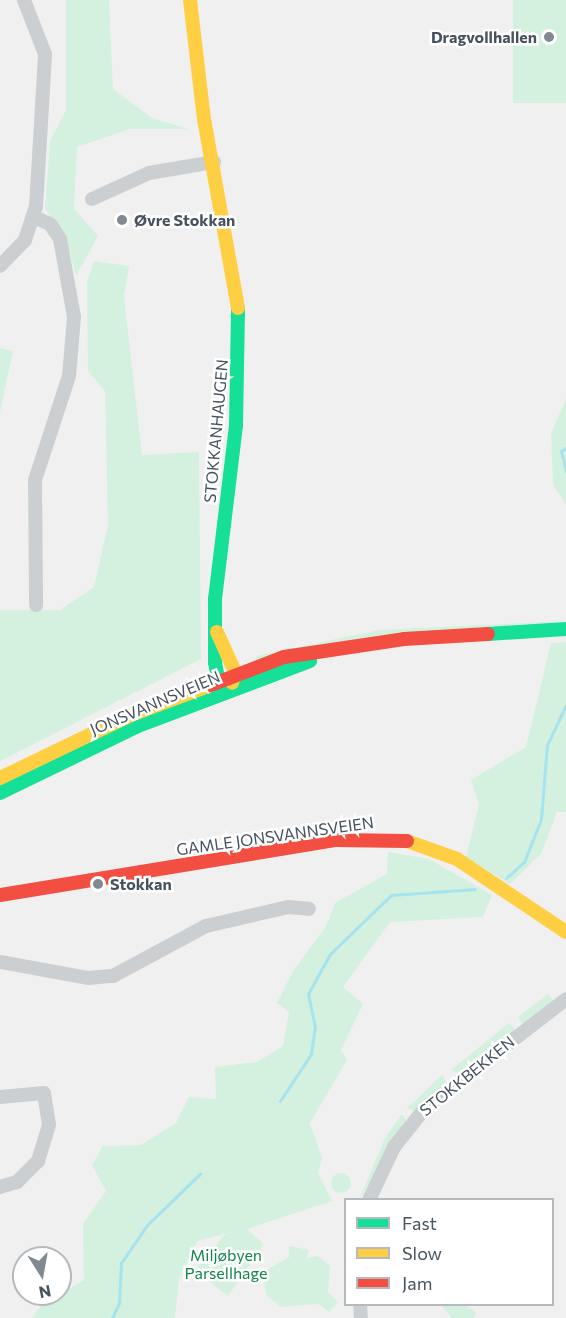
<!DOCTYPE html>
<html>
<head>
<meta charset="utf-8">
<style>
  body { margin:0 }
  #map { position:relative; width:566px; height:1318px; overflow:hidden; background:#f1f0f0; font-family:Commissioner,sans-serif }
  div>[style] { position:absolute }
  .green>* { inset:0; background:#d3f1de; transform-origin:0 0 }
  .round { border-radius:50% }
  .stream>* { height:3px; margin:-1.5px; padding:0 1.5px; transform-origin:1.5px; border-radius:1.5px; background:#a5e3f1 }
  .street>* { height:14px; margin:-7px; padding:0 7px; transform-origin:7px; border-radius:7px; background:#cccfd1 }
  .fast>* { height:14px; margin:-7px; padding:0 7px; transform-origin:7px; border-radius:7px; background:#16e098 }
  .slow>* { height:14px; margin:-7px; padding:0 7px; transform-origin:7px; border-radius:7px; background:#ffcf43 }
  .jam>* { height:14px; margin:-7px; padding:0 7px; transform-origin:7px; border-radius:7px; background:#f24e42 }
  .dots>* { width:16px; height:16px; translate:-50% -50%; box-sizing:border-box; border:3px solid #fff; border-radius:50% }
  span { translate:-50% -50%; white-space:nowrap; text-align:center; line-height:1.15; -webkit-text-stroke:5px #fff; paint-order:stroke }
  .poi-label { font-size:16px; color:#46535e; font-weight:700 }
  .right { translate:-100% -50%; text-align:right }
  .left { translate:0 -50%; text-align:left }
  .street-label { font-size:16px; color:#46535e }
  .park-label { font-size:16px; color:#108549 }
  .legend { position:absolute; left:344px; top:1198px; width:210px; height:108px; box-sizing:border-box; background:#fff; border:2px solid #b5babf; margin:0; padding:8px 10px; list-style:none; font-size:18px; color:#46535e }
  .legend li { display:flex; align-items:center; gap:12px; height:30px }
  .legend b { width:30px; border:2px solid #b5babf }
  .north { position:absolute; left:12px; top:1246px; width:60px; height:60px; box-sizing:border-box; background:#fff; border:2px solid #b5babf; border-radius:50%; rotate:169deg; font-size:16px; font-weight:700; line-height:24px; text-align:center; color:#46535e }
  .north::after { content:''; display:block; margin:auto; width:21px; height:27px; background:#828a91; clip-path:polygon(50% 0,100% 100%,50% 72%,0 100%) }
</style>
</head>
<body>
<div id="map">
  <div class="green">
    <div style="clip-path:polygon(66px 0,109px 0,113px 89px,152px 118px,188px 129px,130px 129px,77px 147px,74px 209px,98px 236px,76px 276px,66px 237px,45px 209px,50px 141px,66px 110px)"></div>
    <div style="left:513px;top:0;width:53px;height:103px"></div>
    <div style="clip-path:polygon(94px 261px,129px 266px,124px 296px,142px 455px,199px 452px,201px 659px,0 761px,0 610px,60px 610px,94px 587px,108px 525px,105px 391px,88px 371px,87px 282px)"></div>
    <div style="clip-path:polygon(0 348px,13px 351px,0 412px)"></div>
    <div style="clip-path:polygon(566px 399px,566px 504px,553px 485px,551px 433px)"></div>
    <div style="clip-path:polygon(565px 621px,257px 662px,256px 656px,379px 630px)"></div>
    <div style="clip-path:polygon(566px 642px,566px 812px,557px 812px,541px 854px,510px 884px,466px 857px,479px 804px,471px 780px,526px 747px,551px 643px)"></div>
    <div style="clip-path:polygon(388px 852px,429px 859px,492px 895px,483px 917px,390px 922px,343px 987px,363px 1004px,341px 1050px,347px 1060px,310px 1123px,322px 1158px,318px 1173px,332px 1201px,247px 1229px,264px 1244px,228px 1296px,195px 1271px,224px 1235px,240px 1230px,197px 1241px,179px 1279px,175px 1318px,32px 1318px,41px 1305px,84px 1280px,83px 1224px,106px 1191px,92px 1165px,103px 1146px,141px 1145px,176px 1123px,189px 1097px,216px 1099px,215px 1067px,257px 1062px,283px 1046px,289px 1012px,277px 1003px,293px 971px,326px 926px,335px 903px,387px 874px)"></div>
    <div style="clip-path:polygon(548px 994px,554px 1001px,522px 1024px,518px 1017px)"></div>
    <div style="clip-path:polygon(509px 1023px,516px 1030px,458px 1073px,451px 1070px)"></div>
    <div style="clip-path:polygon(442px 1075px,446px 1082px,414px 1111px,407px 1108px)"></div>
    <div style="clip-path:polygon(402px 1114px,406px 1120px,359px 1200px,385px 1138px)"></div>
    <div class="round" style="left:331px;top:1173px;width:20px;height:20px"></div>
    <div style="clip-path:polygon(289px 1246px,309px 1250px,307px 1258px,318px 1256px,330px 1266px,328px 1292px,338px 1302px,329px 1312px,319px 1304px,281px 1307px,266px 1295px,263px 1272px,289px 1257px)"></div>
    <div style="clip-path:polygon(441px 1305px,465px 1305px,476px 1312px,474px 1318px,452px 1318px)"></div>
  </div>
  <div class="stream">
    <div style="left:566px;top:448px;width:6px;rotate:149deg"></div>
    <div style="left:561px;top:451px;width:21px;rotate:76deg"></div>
    <div style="left:506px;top:878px;width:24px;rotate:-42deg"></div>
    <div style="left:524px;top:862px;width:46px;rotate:-68.4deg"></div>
    <div style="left:541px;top:819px;width:74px;rotate:-85.4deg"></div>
    <div style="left:547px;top:745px;width:44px;rotate:-64.6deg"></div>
    <div style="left:280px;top:1101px;width:56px;rotate:-56.6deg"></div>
    <div style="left:311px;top:1054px;width:27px;rotate:-82deg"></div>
    <div style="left:315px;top:1027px;width:34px;rotate:-102deg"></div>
    <div style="left:308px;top:994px;width:46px;rotate:-61.2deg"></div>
    <div style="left:330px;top:954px;width:85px;rotate:-44deg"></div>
    <div style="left:391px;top:895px;width:84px;rotate:-4.1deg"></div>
    <div style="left:112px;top:1318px;width:17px;rotate:-65deg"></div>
    <div style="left:119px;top:1303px;width:40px;rotate:-87.1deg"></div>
    <div style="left:121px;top:1263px;width:46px;rotate:-55.6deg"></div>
    <div style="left:147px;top:1225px;width:74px;rotate:-43.9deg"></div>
  </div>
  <div class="street">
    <div style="left:92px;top:199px;width:63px;rotate:-24.5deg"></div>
    <div style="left:149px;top:173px;width:66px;rotate:-9.6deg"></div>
    <div style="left:34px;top:217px;width:17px;rotate:24deg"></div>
    <div style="left:50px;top:224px;width:18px;rotate:56deg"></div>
    <div style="left:60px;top:239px;width:79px;rotate:79.8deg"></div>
    <div style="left:74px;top:317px;width:59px;rotate:94.8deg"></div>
    <div style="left:69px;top:376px;width:109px;rotate:108.1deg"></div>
    <div style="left:35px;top:480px;width:125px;rotate:89.5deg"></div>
    <div style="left:0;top:266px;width:36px;rotate:-46deg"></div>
    <div style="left:25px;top:240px;width:35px;rotate:-72deg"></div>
    <div style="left:36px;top:207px;width:153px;rotate:-86.6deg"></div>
    <div style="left:45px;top:54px;width:58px;rotate:-111.3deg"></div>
    <div style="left:0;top:962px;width:89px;rotate:10.3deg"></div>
    <div style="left:88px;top:978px;width:25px;rotate:-5deg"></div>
    <div style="left:113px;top:976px;width:106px;rotate:-28.3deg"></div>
    <div style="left:206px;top:926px;width:84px;rotate:-13deg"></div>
    <div style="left:288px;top:907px;width:21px;rotate:5deg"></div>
    <div style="left:0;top:1097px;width:44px;rotate:-5.2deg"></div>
    <div style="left:44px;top:1093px;width:32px;rotate:81deg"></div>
    <div style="left:49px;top:1125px;width:38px;rotate:107deg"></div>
    <div style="left:38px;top:1161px;width:30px;rotate:135deg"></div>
    <div style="left:17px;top:1182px;width:18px;rotate:164deg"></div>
    <div style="left:369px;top:1200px;width:59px;rotate:-64.7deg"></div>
    <div style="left:394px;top:1147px;width:51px;rotate:-51.3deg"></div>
    <div style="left:426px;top:1107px;width:177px;rotate:-37.6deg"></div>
    <div style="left:360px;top:1304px;width:14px;rotate:86deg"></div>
  </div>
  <div class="fast">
    <div style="left:488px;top:634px;width:78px;rotate:-3.7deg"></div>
    <div style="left:231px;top:689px;width:17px;rotate:-140deg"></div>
    <div style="left:218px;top:678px;width:16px;rotate:-101deg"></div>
    <div style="left:215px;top:662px;width:63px;rotate:-90deg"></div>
    <div style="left:215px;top:599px;width:175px;rotate:-83.1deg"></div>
    <div style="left:236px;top:425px;width:117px;rotate:-89deg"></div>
    <div style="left:0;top:793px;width:153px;rotate:-25.9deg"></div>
    <div style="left:138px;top:726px;width:184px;rotate:-20.7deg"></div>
  </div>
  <div class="slow">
    <div style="left:190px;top:0;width:120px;rotate:83.3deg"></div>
    <div style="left:204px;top:119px;width:192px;rotate:79.8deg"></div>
    <div style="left:217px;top:632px;width:44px;rotate:65.8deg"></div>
    <div style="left:235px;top:672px;width:11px;rotate:105deg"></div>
    <div style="left:0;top:778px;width:145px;rotate:-25.7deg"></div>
    <div style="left:131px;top:715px;width:85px;rotate:-20.6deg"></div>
    <div style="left:407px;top:841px;width:53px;rotate:19.8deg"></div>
    <div style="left:457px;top:859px;width:131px;rotate:33.8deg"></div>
  </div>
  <div class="jam">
    <div style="left:211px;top:685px;width:78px;rotate:-21deg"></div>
    <div style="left:284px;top:657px;width:121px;rotate:-8.5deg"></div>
    <div style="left:404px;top:639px;width:84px;rotate:-3.4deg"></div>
    <div style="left:0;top:895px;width:339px;rotate:-9.3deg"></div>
    <div style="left:335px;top:840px;width:72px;rotate:0.8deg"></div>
  </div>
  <div class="dots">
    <div style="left:549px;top:37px;background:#828a91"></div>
    <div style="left:122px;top:220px;background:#828a91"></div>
    <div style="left:98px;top:884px;background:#828a91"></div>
  </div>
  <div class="poi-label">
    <span class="right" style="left:537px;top:37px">Dragvollhallen</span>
    <span class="left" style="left:134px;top:220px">Øvre Stokkan</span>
    <span class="left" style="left:110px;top:884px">Stokkan</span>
  </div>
  <div class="street-label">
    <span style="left:216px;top:431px;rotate:-85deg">STOKKANHAUGEN</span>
    <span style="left:155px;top:703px;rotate:-23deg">JONSVANNSVEIEN</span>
    <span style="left:275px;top:836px;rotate:-8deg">GAMLE JONSVANNSVEIEN</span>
    <span style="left:467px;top:1076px;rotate:-39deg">STOKKBEKKEN</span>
  </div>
  <div class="park-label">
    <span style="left:226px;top:1264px">Miljøbyen<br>Parsellhage</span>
  </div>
  <ul class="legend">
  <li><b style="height:8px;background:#16e098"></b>Fast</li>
  <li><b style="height:8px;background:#ffcf43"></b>Slow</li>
  <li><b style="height:8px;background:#f24e42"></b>Jam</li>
  </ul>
  <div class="north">N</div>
</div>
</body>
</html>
